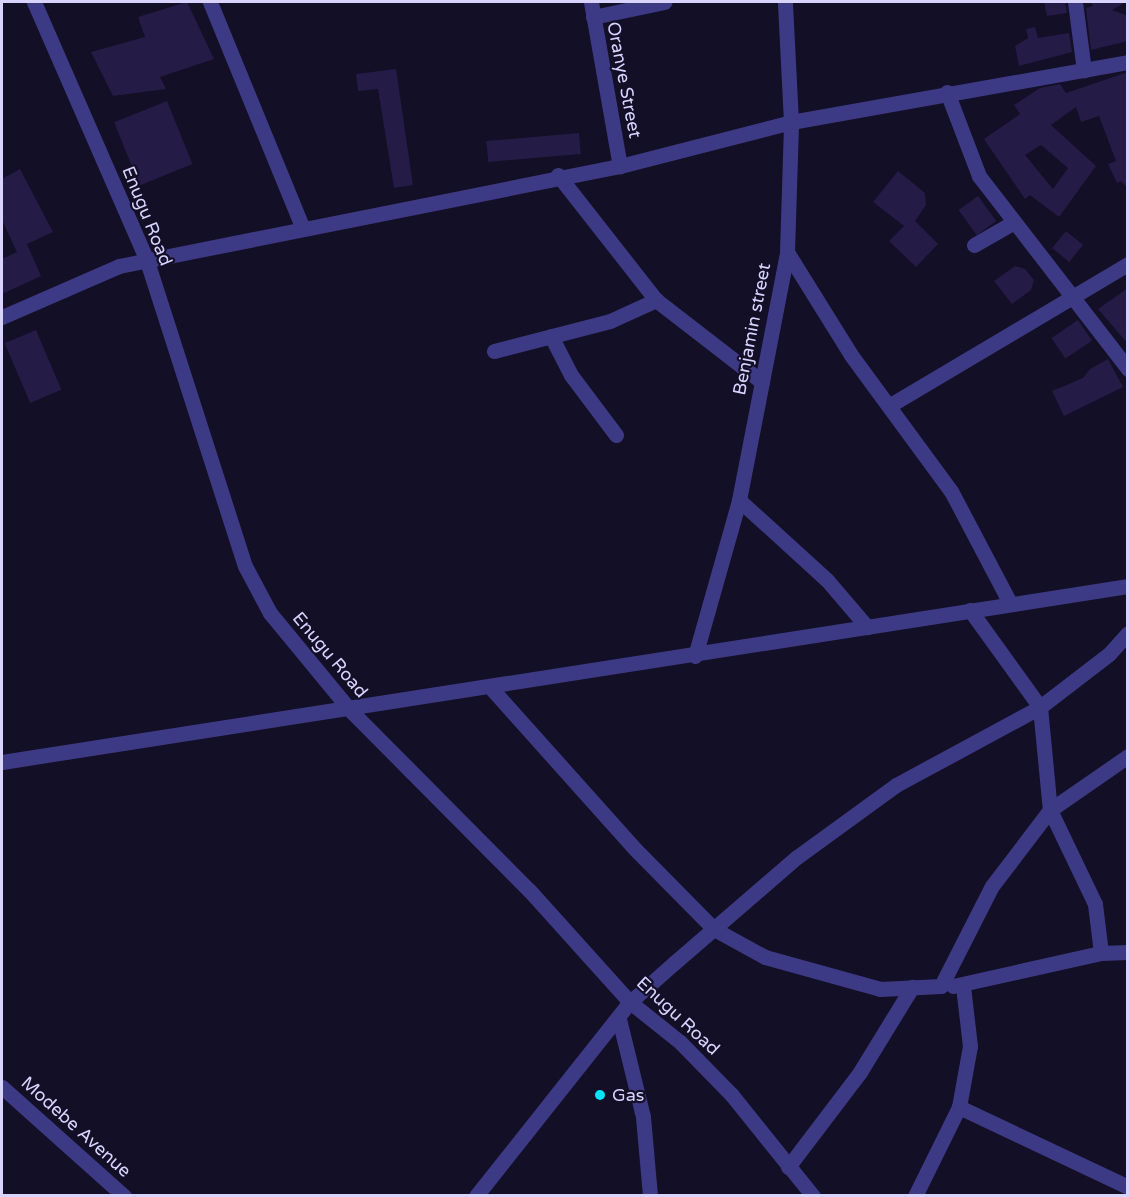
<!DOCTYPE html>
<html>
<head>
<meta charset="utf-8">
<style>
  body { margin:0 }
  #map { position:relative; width:1129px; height:1197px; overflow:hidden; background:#130f26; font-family:"Varela Round",sans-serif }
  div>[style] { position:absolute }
  .building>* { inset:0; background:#241b47; transform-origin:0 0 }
  .minor>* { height:15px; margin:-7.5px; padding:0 7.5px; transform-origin:7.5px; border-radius:7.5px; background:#3d3a85 }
  .dots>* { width:16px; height:16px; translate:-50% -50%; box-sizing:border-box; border:3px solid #130f26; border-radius:50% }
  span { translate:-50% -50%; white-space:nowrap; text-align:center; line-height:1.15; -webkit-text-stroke:4.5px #130f26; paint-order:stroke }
  .street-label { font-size:18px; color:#d9d4ff }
  .poi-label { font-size:18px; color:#d9d4ff }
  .left { translate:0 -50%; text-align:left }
  .frame { position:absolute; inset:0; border:3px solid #d9d4ff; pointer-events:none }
</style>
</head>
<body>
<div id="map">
  <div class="building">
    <div style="clip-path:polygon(187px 2px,214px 59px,160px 77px,166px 89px,113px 96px,91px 52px,145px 37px,138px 17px)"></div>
    <div style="clip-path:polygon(1044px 2px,1065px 2px,1067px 13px,1047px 16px)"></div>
    <div style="clip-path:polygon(1091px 2px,1126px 2px,1112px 10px,1128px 16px,1128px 41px,1091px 50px,1086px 8px,1093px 6px)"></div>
    <div style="clip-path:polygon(1035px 27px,1038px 38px,1069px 33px,1072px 52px,1019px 66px,1015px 46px,1028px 38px,1026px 29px)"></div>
    <div style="clip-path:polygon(396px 69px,413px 185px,394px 188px,378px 89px,358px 91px,356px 74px)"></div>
    <div style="clip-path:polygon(evenodd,1128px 72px,1128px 189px,1121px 181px,1117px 183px,1108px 164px,1116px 161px,1099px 116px,1081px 122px,1076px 107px,1051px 125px,1096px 166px,1059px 217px,1030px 195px,1025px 199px,984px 139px,1020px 114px,1014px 105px,1040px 88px,1060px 84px,1066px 93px,1128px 72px,1041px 145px,1068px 168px,1053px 189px,1025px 155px,1041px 145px)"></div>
    <div style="left:167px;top:101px;width:68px;height:57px;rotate:68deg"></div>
    <div style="left:579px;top:133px;width:21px;height:93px;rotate:85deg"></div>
    <div style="clip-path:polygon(20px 169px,53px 232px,27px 244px,41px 276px,2px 294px,2px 259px,17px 252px,2px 220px,2px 179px)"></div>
    <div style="clip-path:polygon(898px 171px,925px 193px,926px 205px,915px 221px,938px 244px,916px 267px,889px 241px,904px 226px,873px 202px)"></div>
    <div style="left:978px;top:196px;width:31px;height:24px;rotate:54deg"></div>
    <div style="left:1066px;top:231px;width:22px;height:22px;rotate:39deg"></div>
    <div style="clip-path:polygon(1015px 266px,1025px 269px,1034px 280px,1031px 290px,1012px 304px,994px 281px)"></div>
    <div style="clip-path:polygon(1128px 288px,1128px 344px,1098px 309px)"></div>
    <div style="left:1078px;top:320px;width:25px;height:32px;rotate:56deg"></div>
    <div style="left:36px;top:330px;width:65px;height:34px;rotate:67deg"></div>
    <div style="clip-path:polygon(1108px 359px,1123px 387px,1064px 416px,1052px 391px,1083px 378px,1090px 369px)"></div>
  </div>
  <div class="minor">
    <div style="left:34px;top:2px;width:283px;rotate:66.4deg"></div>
    <div style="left:147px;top:261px;width:320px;rotate:72.2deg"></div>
    <div style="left:245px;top:566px;width:53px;rotate:62deg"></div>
    <div style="left:270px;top:613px;width:126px;rotate:50.5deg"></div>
    <div style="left:350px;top:710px;width:254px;rotate:45.2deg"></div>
    <div style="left:529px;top:890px;width:151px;rotate:48deg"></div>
    <div style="left:630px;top:1002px;width:64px;rotate:38.7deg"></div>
    <div style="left:680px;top:1042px;width:73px;rotate:45.6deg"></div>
    <div style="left:731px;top:1094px;width:131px;rotate:51.2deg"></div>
    <div style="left:210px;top:2px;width:245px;rotate:67.7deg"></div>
    <div style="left:591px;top:2px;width:167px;rotate:80deg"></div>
    <div style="left:1075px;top:2px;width:69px;rotate:82.5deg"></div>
    <div style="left:593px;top:17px;width:73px;rotate:-11.9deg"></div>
    <div style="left:947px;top:92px;width:90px;rotate:69.1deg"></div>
    <div style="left:979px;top:176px;width:244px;rotate:52.3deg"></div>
    <div style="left:558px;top:175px;width:159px;rotate:51.9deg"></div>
    <div style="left:656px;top:300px;width:134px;rotate:37.7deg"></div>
    <div style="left:974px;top:245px;width:46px;rotate:-29.9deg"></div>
    <div style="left:787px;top:252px;width:121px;rotate:58.1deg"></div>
    <div style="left:851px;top:355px;width:169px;rotate:53.7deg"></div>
    <div style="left:951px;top:491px;width:124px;rotate:62.2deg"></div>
    <div style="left:2px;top:317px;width:128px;rotate:-23.6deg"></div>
    <div style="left:119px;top:266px;width:511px;rotate:-11.29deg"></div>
    <div style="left:620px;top:166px;width:177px;rotate:-14.4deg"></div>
    <div style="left:791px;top:122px;width:342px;rotate:-10.1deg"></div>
    <div style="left:551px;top:336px;width:44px;rotate:62.9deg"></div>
    <div style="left:571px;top:375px;width:75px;rotate:53.1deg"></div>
    <div style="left:494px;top:351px;width:120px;rotate:-14.5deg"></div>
    <div style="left:610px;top:321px;width:51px;rotate:-24.5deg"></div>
    <div style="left:892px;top:404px;width:274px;rotate:-30.7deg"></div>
    <div style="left:739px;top:500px;width:119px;rotate:42.3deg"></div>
    <div style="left:827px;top:580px;width:62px;rotate:49.6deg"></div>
    <div style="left:970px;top:610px;width:120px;rotate:54.2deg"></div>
    <div style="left:1040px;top:707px;width:103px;rotate:84.5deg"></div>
    <div style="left:1050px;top:810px;width:104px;rotate:64.4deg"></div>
    <div style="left:1095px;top:904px;width:49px;rotate:83deg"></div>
    <div style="left:695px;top:656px;width:162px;rotate:-74.2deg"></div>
    <div style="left:739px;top:500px;width:253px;rotate:-79deg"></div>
    <div style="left:787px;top:252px;width:130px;rotate:-88.2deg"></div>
    <div style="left:791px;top:122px;width:120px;rotate:-92.9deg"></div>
    <div style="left:491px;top:688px;width:217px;rotate:48.2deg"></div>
    <div style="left:636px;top:850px;width:111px;rotate:45.4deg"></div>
    <div style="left:714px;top:929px;width:58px;rotate:28.8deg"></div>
    <div style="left:765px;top:957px;width:119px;rotate:15.5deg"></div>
    <div style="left:880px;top:989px;width:61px;rotate:-2.8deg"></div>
    <div style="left:941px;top:986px;width:112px;rotate:-63deg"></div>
    <div style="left:992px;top:886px;width:96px;rotate:-52.7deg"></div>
    <div style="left:1050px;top:810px;width:95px;rotate:-34.7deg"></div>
    <div style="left:2px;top:762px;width:1140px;rotate:-8.88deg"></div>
    <div style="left:953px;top:986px;width:152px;rotate:-12.6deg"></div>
    <div style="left:1101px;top:953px;width:27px;rotate:-2deg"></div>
    <div style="left:619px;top:1019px;width:101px;rotate:76.2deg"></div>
    <div style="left:643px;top:1117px;width:79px;rotate:84.9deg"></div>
    <div style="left:2px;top:1087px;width:164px;rotate:41.8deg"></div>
    <div style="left:959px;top:1107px;width:187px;rotate:25.3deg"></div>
    <div style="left:788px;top:1167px;width:119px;rotate:-52.8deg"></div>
    <div style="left:860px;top:1072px;width:100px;rotate:-58.5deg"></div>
    <div style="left:476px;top:1196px;width:248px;rotate:-51.6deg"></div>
    <div style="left:630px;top:1002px;width:59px;rotate:-41.6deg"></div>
    <div style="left:674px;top:963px;width:162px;rotate:-40.8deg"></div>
    <div style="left:797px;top:857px;width:122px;rotate:-36deg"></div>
    <div style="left:896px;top:785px;width:164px;rotate:-28.4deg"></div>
    <div style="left:1040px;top:707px;width:87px;rotate:-37.5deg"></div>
    <div style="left:1109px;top:654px;width:28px;rotate:-48deg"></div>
    <div style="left:915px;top:1196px;width:99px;rotate:-63.7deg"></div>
    <div style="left:959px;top:1107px;width:62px;rotate:-79.8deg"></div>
    <div style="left:970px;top:1046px;width:60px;rotate:-96.7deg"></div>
  </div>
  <div class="dots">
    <div style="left:600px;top:1095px;background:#00e5ff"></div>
  </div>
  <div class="street-label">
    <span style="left:624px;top:80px;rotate:79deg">Oranye Street</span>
    <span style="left:147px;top:216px;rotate:68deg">Enugu Road</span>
    <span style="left:752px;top:329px;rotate:-79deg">Benjamin street</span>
    <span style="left:330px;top:655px;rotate:50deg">Enugu Road</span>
    <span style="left:678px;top:1016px;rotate:43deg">Enugu Road</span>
    <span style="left:76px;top:1127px;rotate:42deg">Modebe Avenue</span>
  </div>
  <div class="poi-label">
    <span class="left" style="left:612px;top:1095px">Gas</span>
  </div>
  <div class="frame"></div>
</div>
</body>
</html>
